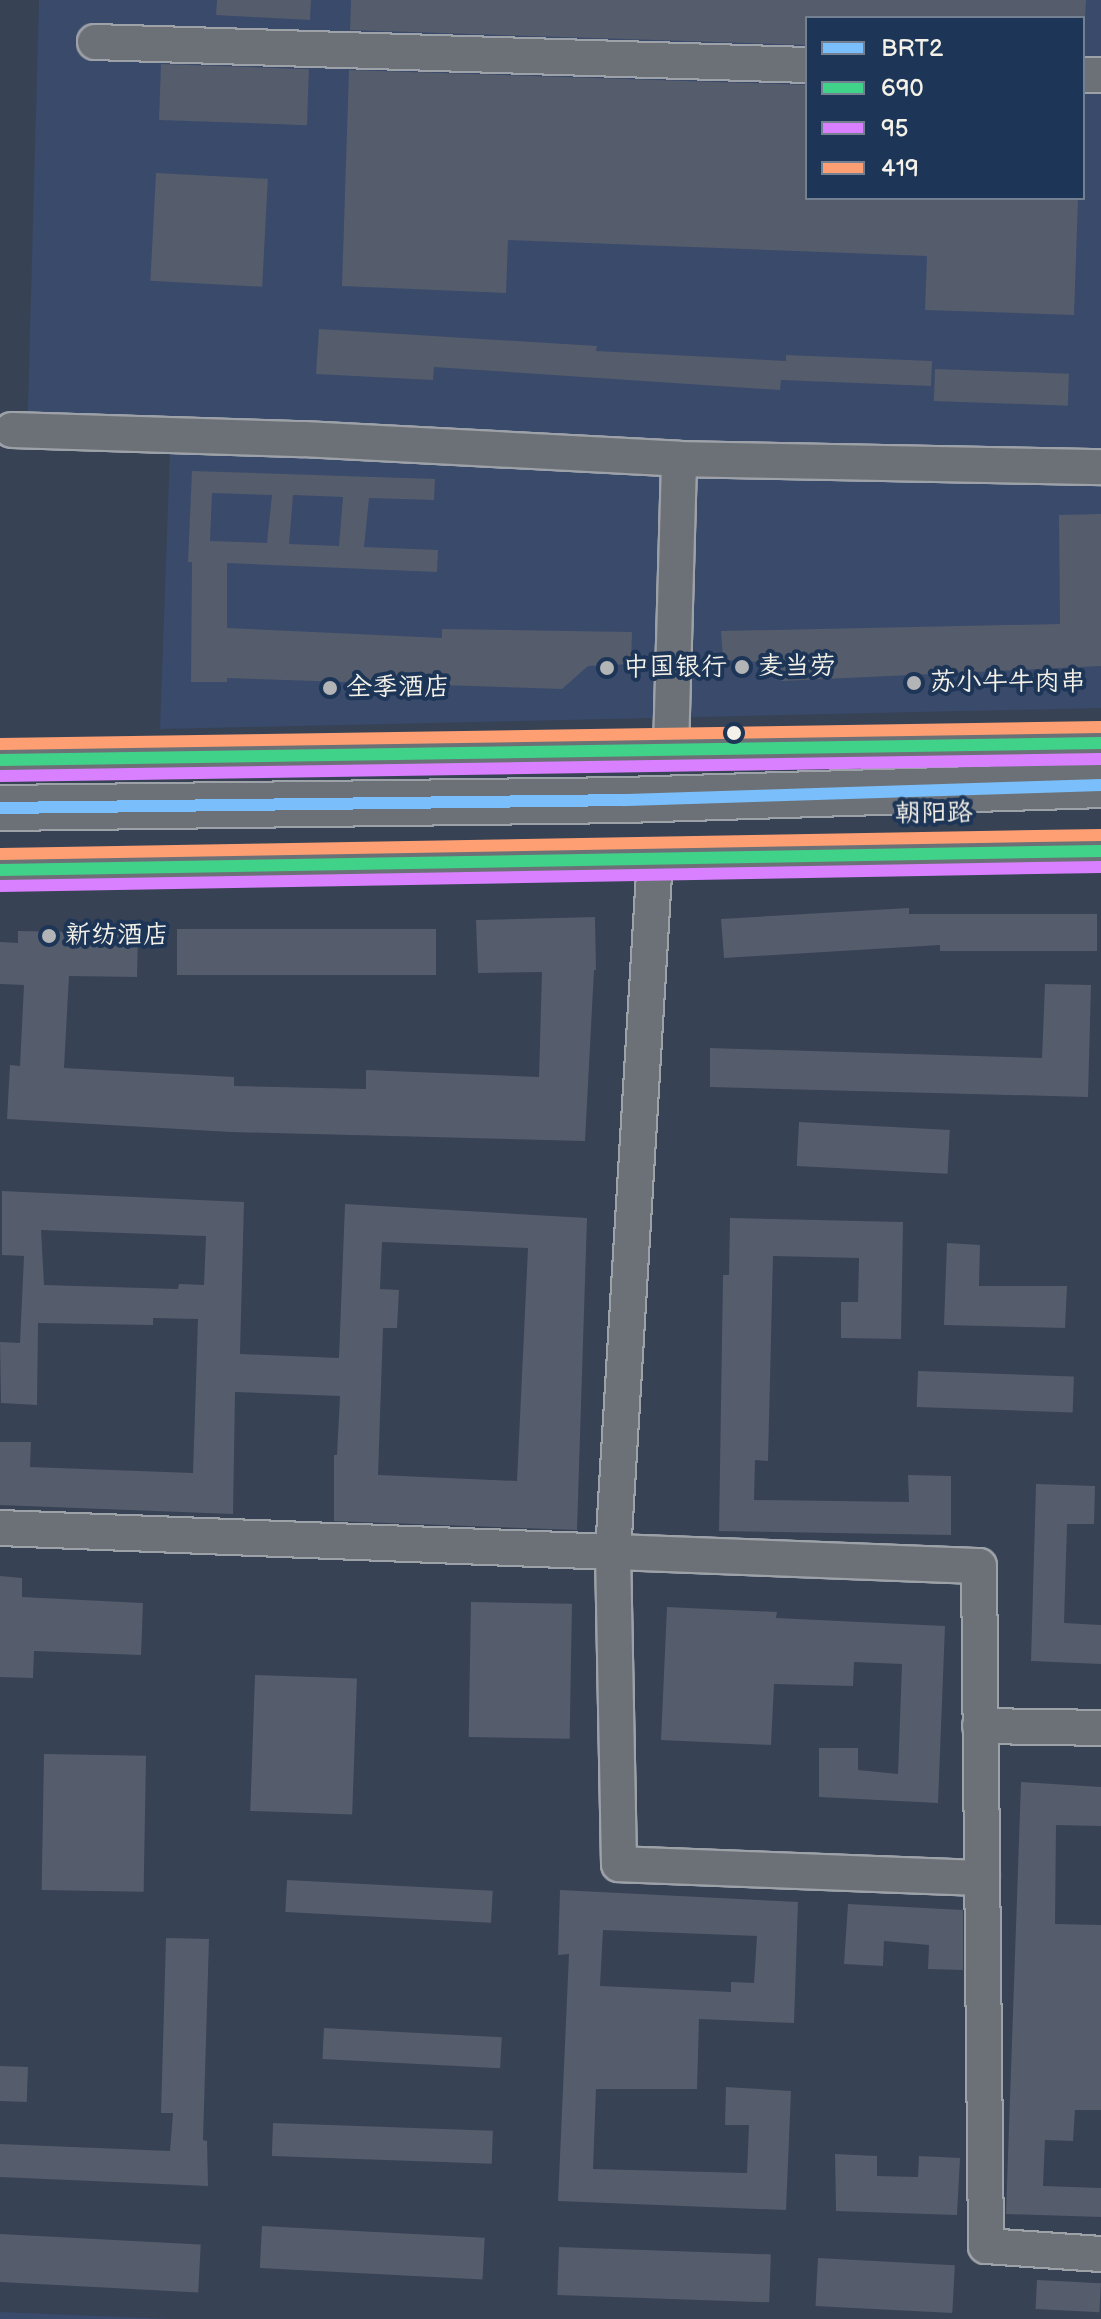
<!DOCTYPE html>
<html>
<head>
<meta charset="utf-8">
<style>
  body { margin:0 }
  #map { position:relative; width:1101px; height:2319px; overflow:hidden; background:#374255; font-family:"Balsamiq Sans","LXGW WenKai TC",sans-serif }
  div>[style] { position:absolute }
  .built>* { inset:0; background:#3a4a6b }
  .building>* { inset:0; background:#555c6c; transform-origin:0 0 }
  .roads { filter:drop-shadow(2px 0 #9da1a8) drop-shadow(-2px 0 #9da1a8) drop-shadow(0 2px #9da1a8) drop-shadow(0 -2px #9da1a8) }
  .minor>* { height:34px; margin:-17px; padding:0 17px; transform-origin:17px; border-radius:17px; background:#6c7177 }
  .highway>* { height:44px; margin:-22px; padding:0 22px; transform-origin:22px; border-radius:22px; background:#6c7177 }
  .bus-1>* { height:12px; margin:-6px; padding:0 6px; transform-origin:6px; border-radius:6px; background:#7abffc }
  .bus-2>* { height:12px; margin:-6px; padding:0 6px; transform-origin:6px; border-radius:6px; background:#40d288 }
  .bus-3>* { height:12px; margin:-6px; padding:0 6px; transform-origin:6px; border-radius:6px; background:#d880ff }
  .bus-4>* { height:12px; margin:-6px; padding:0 6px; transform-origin:6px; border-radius:6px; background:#fd9f72 }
  .dots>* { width:22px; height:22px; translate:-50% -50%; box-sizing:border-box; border:4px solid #1d3557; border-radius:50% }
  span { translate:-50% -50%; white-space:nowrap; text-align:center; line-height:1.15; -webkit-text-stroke:8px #1d3557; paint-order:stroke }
  .poi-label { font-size:26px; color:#f4f1e8 }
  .left { translate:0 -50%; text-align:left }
  .street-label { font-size:26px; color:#f4f1e8 }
  .legend { position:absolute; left:805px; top:16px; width:280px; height:184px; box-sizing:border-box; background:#1d3557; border:2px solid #738091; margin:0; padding:10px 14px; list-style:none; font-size:24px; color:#f4f1e8 }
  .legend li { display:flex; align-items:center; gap:16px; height:40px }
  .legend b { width:40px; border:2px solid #738091 }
</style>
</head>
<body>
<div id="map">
  <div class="built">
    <div style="clip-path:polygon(evenodd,39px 0,1101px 0,1101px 708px,160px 729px,170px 452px,27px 444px,39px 0,807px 18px,1083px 18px,1083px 198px,807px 198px,807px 18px)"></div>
    <div style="clip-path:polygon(0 2312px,170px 2319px,0 2319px)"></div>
  </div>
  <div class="building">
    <div style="clip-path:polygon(217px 0,311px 0,310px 20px,216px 15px)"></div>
    <div style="clip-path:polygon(351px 0,1086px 0,1085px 18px,807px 18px,807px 45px,350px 30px)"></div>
    <div style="left:161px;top:64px;width:148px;height:56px;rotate:2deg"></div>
    <div style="clip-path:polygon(349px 70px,807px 85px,807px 198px,1078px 198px,1074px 315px,925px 310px,927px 256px,508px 240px,506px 293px,342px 286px)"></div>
    <div style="left:156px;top:173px;width:112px;height:108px;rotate:3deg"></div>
    <div style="clip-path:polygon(319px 329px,597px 346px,596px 351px,786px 361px,786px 355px,932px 361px,931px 386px,781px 380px,780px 390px,434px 367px,433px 380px,316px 374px)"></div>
    <div style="left:935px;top:369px;width:134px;height:32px;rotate:2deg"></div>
    <div style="clip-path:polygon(evenodd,192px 471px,435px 479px,434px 500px,369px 498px,364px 547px,438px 550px,437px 572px,227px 563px,227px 628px,442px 638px,442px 629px,632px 632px,631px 664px,588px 666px,562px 689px,227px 678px,227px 682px,191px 682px,192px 562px,188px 562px,192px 471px,212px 493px,272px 495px,267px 543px,210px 541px,212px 493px,192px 471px,293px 495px,343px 497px,339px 546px,289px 544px,293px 495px)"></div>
    <div style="clip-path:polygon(1101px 514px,1101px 666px,782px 681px,763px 662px,723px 660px,721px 631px,1060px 624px,1059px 515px)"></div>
    <div style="clip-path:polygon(909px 908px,909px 914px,1097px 914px,1097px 951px,940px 951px,940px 945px,724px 958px,721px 919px)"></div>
    <div style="clip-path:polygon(595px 917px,596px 970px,594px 970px,585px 1141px,231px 1132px,7px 1119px,10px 1065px,20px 1066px,24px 985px,0 984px,0 942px,18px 943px,18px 931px,138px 933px,137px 977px,69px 976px,64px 1068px,234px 1077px,234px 1086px,366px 1089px,366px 1070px,539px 1077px,542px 972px,478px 973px,476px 920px)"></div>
    <div style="left:436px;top:929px;width:46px;height:259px;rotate:90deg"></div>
    <div style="clip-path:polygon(1045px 984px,1091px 985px,1088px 1097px,710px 1087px,710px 1048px,1042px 1058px)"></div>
    <div style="left:799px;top:1122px;width:151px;height:44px;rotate:3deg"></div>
    <div style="clip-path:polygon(evenodd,2px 1191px,244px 1202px,240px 1354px,339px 1358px,345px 1204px,587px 1218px,577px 1530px,334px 1521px,334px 1455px,337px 1455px,340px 1396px,235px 1392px,233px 1514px,0 1505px,0 1442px,31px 1442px,30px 1467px,193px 1473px,198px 1319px,153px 1318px,153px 1325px,38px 1323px,37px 1405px,1px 1403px,0 1342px,20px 1343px,24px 1256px,2px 1255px,2px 1191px,41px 1230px,206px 1236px,204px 1285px,179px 1284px,178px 1289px,44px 1285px,41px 1230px,2px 1191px,382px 1242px,528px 1248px,517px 1481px,378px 1475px,383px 1328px,397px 1328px,399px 1290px,380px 1289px,382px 1242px)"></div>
    <div style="clip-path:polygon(730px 1218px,903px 1222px,901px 1339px,841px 1338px,841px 1302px,858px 1302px,859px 1258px,773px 1256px,768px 1461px,755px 1460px,754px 1500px,909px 1502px,908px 1475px,951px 1476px,951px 1535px,719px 1531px,723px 1275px,729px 1275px)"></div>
    <div style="clip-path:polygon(947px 1243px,980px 1245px,979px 1286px,1067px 1286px,1065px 1328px,944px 1325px)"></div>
    <div style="left:918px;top:1371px;width:156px;height:36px;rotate:2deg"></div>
    <div style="clip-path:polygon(1036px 1484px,1095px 1486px,1094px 1524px,1067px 1524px,1064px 1623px,1101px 1625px,1101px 1664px,1031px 1661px)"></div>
    <div style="clip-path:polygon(0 1576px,22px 1578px,22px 1597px,143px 1603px,141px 1655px,34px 1651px,33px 1678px,0 1677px)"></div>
    <div style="left:471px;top:1602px;width:101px;height:135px;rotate:1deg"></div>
    <div style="clip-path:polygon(667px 1607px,777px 1612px,776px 1618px,945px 1626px,938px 1803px,819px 1797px,819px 1748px,858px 1748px,858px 1770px,898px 1774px,902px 1664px,854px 1662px,853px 1686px,774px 1684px,771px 1745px,661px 1740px)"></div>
    <div style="left:255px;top:1675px;width:102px;height:136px;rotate:2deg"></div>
    <div style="left:44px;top:1754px;width:102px;height:136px;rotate:1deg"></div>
    <div style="clip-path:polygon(1021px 1782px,1101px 1787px,1101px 1826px,1056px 1825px,1055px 1924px,1101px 1925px,1101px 2110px,1075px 2110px,1073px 2141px,1045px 2140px,1043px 2186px,1101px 2188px,1101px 2217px,1006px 2214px)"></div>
    <div style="left:287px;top:1880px;width:206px;height:32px;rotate:3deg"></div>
    <div style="clip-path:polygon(evenodd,560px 1890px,798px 1902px,794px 2023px,699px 2019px,697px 2089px,596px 2089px,593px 2169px,747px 2173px,749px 2125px,725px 2125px,726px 2087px,791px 2091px,786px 2210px,558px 2201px,569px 1954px,558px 1955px,560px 1890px,603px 1930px,757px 1936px,754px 1983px,731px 1982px,731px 1992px,600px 1986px,603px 1930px)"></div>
    <div style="clip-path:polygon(848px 1904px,963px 1910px,963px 1970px,928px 1969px,929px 1945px,884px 1941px,883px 1966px,844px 1964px)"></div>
    <div style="clip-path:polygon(166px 1938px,209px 1939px,203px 2140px,207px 2141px,208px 2186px,0 2177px,0 2144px,170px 2151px,173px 2113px,161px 2113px)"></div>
    <div style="left:324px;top:2028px;width:178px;height:31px;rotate:3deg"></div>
    <div style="left:0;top:2066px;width:28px;height:35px;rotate:2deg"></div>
    <div style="left:273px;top:2123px;width:220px;height:33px;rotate:2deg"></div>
    <div style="clip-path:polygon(835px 2154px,877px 2156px,877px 2176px,918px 2177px,919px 2156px,960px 2158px,957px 2215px,836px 2211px)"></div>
    <div style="left:262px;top:2226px;width:223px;height:42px;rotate:3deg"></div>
    <div style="left:0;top:2234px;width:201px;height:48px;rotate:3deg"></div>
    <div style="left:559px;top:2247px;width:212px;height:48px;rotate:2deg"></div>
    <div style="left:818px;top:2258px;width:137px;height:48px;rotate:3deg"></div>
    <div style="left:1037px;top:2280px;width:64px;height:29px;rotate:3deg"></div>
  </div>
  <div class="roads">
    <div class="minor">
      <div style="left:95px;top:42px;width:712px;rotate:1.85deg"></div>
      <div style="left:1083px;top:75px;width:18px"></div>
      <div style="left:12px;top:430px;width:291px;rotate:1.8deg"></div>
      <div style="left:303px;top:439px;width:377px;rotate:3deg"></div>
      <div style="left:679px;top:459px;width:422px;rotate:1.1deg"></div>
      <div style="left:671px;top:749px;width:290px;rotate:-88.4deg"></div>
      <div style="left:0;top:760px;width:1101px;rotate:-0.88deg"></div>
      <div style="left:0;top:870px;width:1101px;rotate:-0.99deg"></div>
      <div style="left:0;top:1528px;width:613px;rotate:2.24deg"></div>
      <div style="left:613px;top:1552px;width:695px;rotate:-86.54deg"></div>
      <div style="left:980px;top:1726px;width:121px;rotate:0.9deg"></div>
      <div style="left:982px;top:1878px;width:363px;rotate:-177.8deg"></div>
      <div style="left:619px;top:1864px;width:312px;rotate:-91.1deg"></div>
      <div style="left:613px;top:1552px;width:366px;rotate:2.2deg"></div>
      <div style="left:979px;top:1566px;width:680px;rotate:89.41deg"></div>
      <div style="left:986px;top:2246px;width:115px;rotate:4deg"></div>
    </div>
    <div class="highway">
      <div style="left:0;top:808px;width:625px;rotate:-0.73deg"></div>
      <div style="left:625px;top:800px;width:476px;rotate:-1.8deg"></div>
    </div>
  </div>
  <div class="bus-1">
    <div style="left:0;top:808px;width:625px;rotate:-0.73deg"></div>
    <div style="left:625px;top:800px;width:476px;rotate:-1.8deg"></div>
  </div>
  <div class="bus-2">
    <div style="left:0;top:760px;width:1101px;rotate:-0.88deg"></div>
    <div style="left:0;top:870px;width:1101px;rotate:-0.99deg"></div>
  </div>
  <div class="bus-3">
    <div style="left:0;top:776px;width:1101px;rotate:-0.88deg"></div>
    <div style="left:0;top:886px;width:1101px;rotate:-0.99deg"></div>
  </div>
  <div class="bus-4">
    <div style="left:0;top:744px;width:1101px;rotate:-0.88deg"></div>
    <div style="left:0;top:854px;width:1101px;rotate:-0.99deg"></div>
  </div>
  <div class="dots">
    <div style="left:742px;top:667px;background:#b2b4b5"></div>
    <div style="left:607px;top:668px;background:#b2b4b5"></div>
    <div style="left:914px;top:683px;background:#b2b4b5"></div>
    <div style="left:330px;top:688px;background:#b2b4b5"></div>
    <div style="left:734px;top:733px;background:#f4f1e8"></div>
    <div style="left:49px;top:936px;background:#b2b4b5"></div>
  </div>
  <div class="poi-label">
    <span class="left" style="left:758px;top:667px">麦当劳</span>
    <span class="left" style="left:623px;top:668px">中国银行</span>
    <span class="left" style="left:930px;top:683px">苏小牛牛肉串</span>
    <span class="left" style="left:346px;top:688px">全季酒店</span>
    <span class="left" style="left:65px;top:936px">新纺酒店</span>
  </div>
  <div class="street-label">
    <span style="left:934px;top:814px;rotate:-1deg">朝阳路</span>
  </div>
  <ul class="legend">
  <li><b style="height:10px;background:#7abffc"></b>BRT2</li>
  <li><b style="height:10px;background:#40d288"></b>690</li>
  <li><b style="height:10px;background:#d880ff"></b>95</li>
  <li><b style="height:10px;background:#fd9f72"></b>419</li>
  </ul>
</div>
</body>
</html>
